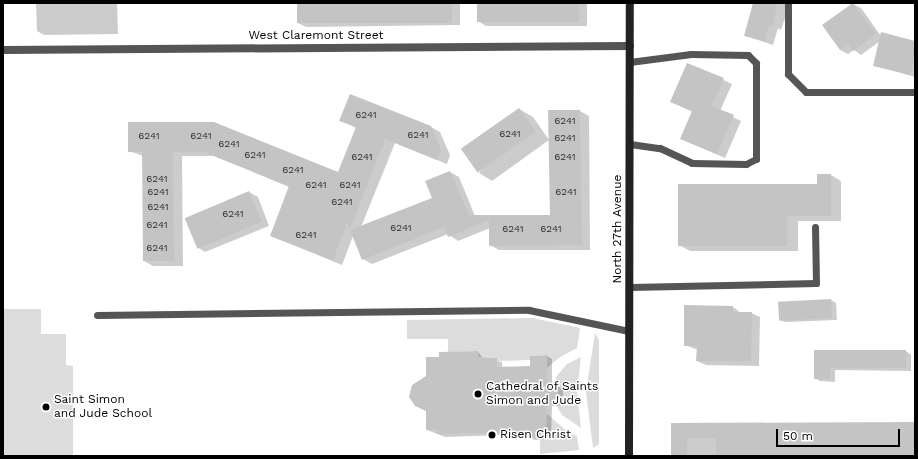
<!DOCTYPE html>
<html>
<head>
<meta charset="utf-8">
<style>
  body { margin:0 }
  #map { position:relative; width:918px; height:459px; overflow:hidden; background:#fff; font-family:"Work Sans",sans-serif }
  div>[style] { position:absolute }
  .green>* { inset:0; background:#dcdcdc }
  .shadow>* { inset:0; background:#0003; transform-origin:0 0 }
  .building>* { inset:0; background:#c4c4c4; transform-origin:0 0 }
  .service>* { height:7px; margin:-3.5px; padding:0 3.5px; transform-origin:3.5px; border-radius:3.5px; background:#555 }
  .minor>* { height:8px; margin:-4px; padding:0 4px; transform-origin:4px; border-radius:4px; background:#555 }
  .secondary>* { height:8px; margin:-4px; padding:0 4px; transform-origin:4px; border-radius:4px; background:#222 }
  .dots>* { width:11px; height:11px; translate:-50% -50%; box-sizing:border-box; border:2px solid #fff; border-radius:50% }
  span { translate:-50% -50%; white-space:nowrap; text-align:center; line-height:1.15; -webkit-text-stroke:3px #fff; paint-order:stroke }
  .number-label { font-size:10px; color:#313131 }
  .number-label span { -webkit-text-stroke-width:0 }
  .street-label { font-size:12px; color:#000 }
  .poi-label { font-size:12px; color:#000 }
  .left { translate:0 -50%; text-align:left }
  .frame { position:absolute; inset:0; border:4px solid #000; pointer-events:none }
  .scale { position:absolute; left:776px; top:429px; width:124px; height:18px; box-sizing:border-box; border:2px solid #000; border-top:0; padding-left:5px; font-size:12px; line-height:14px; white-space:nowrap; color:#000; -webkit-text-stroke:3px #fff; paint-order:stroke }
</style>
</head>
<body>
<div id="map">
  <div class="green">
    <div style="clip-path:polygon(3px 309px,41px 309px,41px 334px,66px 334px,66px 365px,73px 366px,73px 456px,3px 456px)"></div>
    <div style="clip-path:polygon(533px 318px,580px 328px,577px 348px,560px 357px,547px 368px,547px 355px,530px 356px,530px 360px,497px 361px,497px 358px,478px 357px,478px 351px,448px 352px,448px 339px,407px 339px,407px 320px)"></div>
    <div style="clip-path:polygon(595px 333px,599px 340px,599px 444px,593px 448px,586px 392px)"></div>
    <div style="clip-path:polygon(581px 357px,577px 392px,581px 428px,562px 415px,555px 403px,556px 377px,567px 364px)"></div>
    <div style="clip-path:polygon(547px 414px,569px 433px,577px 436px,579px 450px,540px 454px,540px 437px)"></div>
  </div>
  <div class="shadow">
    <div style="clip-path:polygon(36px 3px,117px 3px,118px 34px,44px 35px,37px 31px)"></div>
    <div style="clip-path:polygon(298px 3px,460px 3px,460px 25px,306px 27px,298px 23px)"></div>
    <div style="clip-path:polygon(478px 3px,587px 3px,587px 26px,486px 26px,478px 21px)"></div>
    <div style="clip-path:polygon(754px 3px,785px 3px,785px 18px,781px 30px,778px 28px,773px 45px,746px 36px)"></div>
    <div style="clip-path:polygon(853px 4px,861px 8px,881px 36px,915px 42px,915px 77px,874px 65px,880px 41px,861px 55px,854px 50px,848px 54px,840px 50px)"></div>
    <div style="clip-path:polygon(688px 64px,732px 84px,720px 111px,741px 121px,725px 158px,690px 143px,693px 112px,680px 106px)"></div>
    <div style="clip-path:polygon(519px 109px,533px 117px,549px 140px,492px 181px,479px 173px)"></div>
    <div style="clip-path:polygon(580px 111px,589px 116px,590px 250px,499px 250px,490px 245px,490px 228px,458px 241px,448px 234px,372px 264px,363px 259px,353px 236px,342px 265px,271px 236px,289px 187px,214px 156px,182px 156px,183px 266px,153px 266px,144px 261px,143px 156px,129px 151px,129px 123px,338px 173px,356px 128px,340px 120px,431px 127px,440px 132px,450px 155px,447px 164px,395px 143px,361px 227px,433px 198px,450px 172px,459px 177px,475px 216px,551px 216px)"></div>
    <div style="clip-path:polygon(3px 134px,4px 134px,3px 241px)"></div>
    <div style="clip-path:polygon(818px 175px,831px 175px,841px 181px,841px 221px,798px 221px,798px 251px,690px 251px,679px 245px,818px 185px)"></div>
    <div style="clip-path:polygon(249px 192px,258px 197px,269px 226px,205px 252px,197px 247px)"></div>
    <div style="clip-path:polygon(831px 300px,836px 303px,837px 320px,785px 322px,779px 319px)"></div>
    <div style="clip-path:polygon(733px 307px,741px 313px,751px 313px,760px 317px,759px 366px,706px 365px,697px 361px,698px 350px,685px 345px)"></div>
    <div style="clip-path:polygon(815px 351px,906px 351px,911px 355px,911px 371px,835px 370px,835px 382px,820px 381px,815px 378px)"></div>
    <div style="clip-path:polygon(478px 352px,483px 358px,502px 362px,502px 368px,531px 367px,547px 356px,552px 359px,552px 385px,563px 388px,563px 405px,552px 406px,551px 439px,534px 440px,528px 434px,445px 437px,427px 430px,427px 377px,440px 358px)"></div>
    <div style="left:915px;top:423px;width:33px;height:243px;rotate:90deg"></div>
  </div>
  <div class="building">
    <div style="left:297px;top:3px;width:155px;height:20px"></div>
    <div style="left:477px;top:3px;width:102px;height:19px"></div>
    <div style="clip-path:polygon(753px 3px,777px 3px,773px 26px,769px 25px,765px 41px,744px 36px)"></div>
    <div style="clip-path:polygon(853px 3px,876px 34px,853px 51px,848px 44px,840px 50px,822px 25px)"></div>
    <div style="clip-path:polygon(881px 32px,915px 41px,915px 56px,910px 75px,873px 66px)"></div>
    <div style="clip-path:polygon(687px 63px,724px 78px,712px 106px,734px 115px,717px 154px,680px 139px,692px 111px,670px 102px)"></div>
    <div style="clip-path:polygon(350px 94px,431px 126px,441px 150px,437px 160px,385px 139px,350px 229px,347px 223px,333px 260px,270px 236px,289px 186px,204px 152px,173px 152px,174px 261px,143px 261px,142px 152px,128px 152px,128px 122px,214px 122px,338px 172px,356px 127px,339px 121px)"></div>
    <div style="left:519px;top:108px;width:29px;height:71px;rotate:55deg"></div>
    <div style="clip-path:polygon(548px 110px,580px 110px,582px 245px,489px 246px,489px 220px,448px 237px,444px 227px,362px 260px,350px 230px,432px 198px,425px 181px,450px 171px,469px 215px,550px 215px)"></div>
    <div style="clip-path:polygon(817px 174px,831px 174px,831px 216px,787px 216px,787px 246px,678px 246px,678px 184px,817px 184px)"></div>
    <div style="left:249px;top:191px;width:33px;height:70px;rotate:67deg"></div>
    <div style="left:831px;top:299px;width:19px;height:53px;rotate:87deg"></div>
    <div style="clip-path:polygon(684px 305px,733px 306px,733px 312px,752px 312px,751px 361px,696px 361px,697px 346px,684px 346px)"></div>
    <div style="clip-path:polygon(814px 350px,906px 350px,906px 368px,830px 368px,830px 379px,814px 379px)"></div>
    <div style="clip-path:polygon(478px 351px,478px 357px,497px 358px,497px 367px,530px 366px,530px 356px,547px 355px,547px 384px,558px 384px,558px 402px,547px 403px,546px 437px,527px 437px,527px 432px,438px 434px,438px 430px,426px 430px,426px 411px,415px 406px,409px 397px,412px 385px,426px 376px,426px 357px,439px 357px,439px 352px)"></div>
    <div style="clip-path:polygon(915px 422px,915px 456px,716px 456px,716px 438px,687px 438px,687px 456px,671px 456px,671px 423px)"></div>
  </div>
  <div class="service">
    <div style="left:788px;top:3px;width:71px;rotate:90deg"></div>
    <div style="left:788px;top:74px;width:25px;rotate:45deg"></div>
    <div style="left:806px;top:92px;width:109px"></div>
    <div style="left:630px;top:144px;width:30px;rotate:8deg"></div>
    <div style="left:660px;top:148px;width:35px;rotate:25deg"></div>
    <div style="left:692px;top:163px;width:54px;rotate:1.1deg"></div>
    <div style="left:746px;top:164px;width:11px;rotate:-27deg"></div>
    <div style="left:756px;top:159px;width:96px;rotate:-90deg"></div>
    <div style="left:756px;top:63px;width:11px;rotate:-135deg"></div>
    <div style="left:748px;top:55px;width:57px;rotate:-179deg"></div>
    <div style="left:691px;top:54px;width:62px;rotate:172.5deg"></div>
    <div style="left:630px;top:287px;width:186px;rotate:-1.2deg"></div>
    <div style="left:816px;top:283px;width:56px;rotate:-91deg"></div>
    <div style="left:97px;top:315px;width:432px;rotate:-0.7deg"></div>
    <div style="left:529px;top:310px;width:102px;rotate:11.9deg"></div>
  </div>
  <div class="minor">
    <div style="left:3px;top:50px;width:627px;rotate:-0.37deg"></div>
  </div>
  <div class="secondary">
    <div style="left:629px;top:456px;width:453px;rotate:-89.9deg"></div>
  </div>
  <div class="dots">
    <div style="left:478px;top:394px;background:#000"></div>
    <div style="left:46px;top:407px;background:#000"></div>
    <div style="left:492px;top:435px;background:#000"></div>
  </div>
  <div class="number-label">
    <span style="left:366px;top:115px">6241</span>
    <span style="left:565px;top:121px">6241</span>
    <span style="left:510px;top:134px">6241</span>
    <span style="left:418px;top:135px">6241</span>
    <span style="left:149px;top:136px">6241</span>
    <span style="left:201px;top:136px">6241</span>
    <span style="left:565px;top:138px">6241</span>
    <span style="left:229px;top:144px">6241</span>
    <span style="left:255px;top:155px">6241</span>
    <span style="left:362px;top:157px">6241</span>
    <span style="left:565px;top:157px">6241</span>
    <span style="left:293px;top:170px">6241</span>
    <span style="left:157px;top:179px">6241</span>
    <span style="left:316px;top:185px">6241</span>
    <span style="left:350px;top:185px">6241</span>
    <span style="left:158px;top:192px">6241</span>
    <span style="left:566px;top:192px">6241</span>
    <span style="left:342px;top:202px">6241</span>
    <span style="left:158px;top:207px">6241</span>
    <span style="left:233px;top:214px">6241</span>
    <span style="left:157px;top:225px">6241</span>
    <span style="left:401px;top:228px">6241</span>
    <span style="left:513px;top:229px">6241</span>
    <span style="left:551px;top:229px">6241</span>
    <span style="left:306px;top:235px">6241</span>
    <span style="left:157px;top:248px">6241</span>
  </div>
  <div class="street-label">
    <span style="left:316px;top:36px">West Claremont Street</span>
    <span style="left:618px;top:229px;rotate:-90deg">North 27th Avenue</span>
  </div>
  <div class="poi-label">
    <span class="left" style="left:486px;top:394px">Cathedral of Saints<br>Simon and Jude</span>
    <span class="left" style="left:54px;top:407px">Saint Simon<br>and Jude School</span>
    <span class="left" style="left:500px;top:435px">Risen Christ</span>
  </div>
  <div class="frame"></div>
  <div class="scale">50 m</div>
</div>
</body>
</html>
